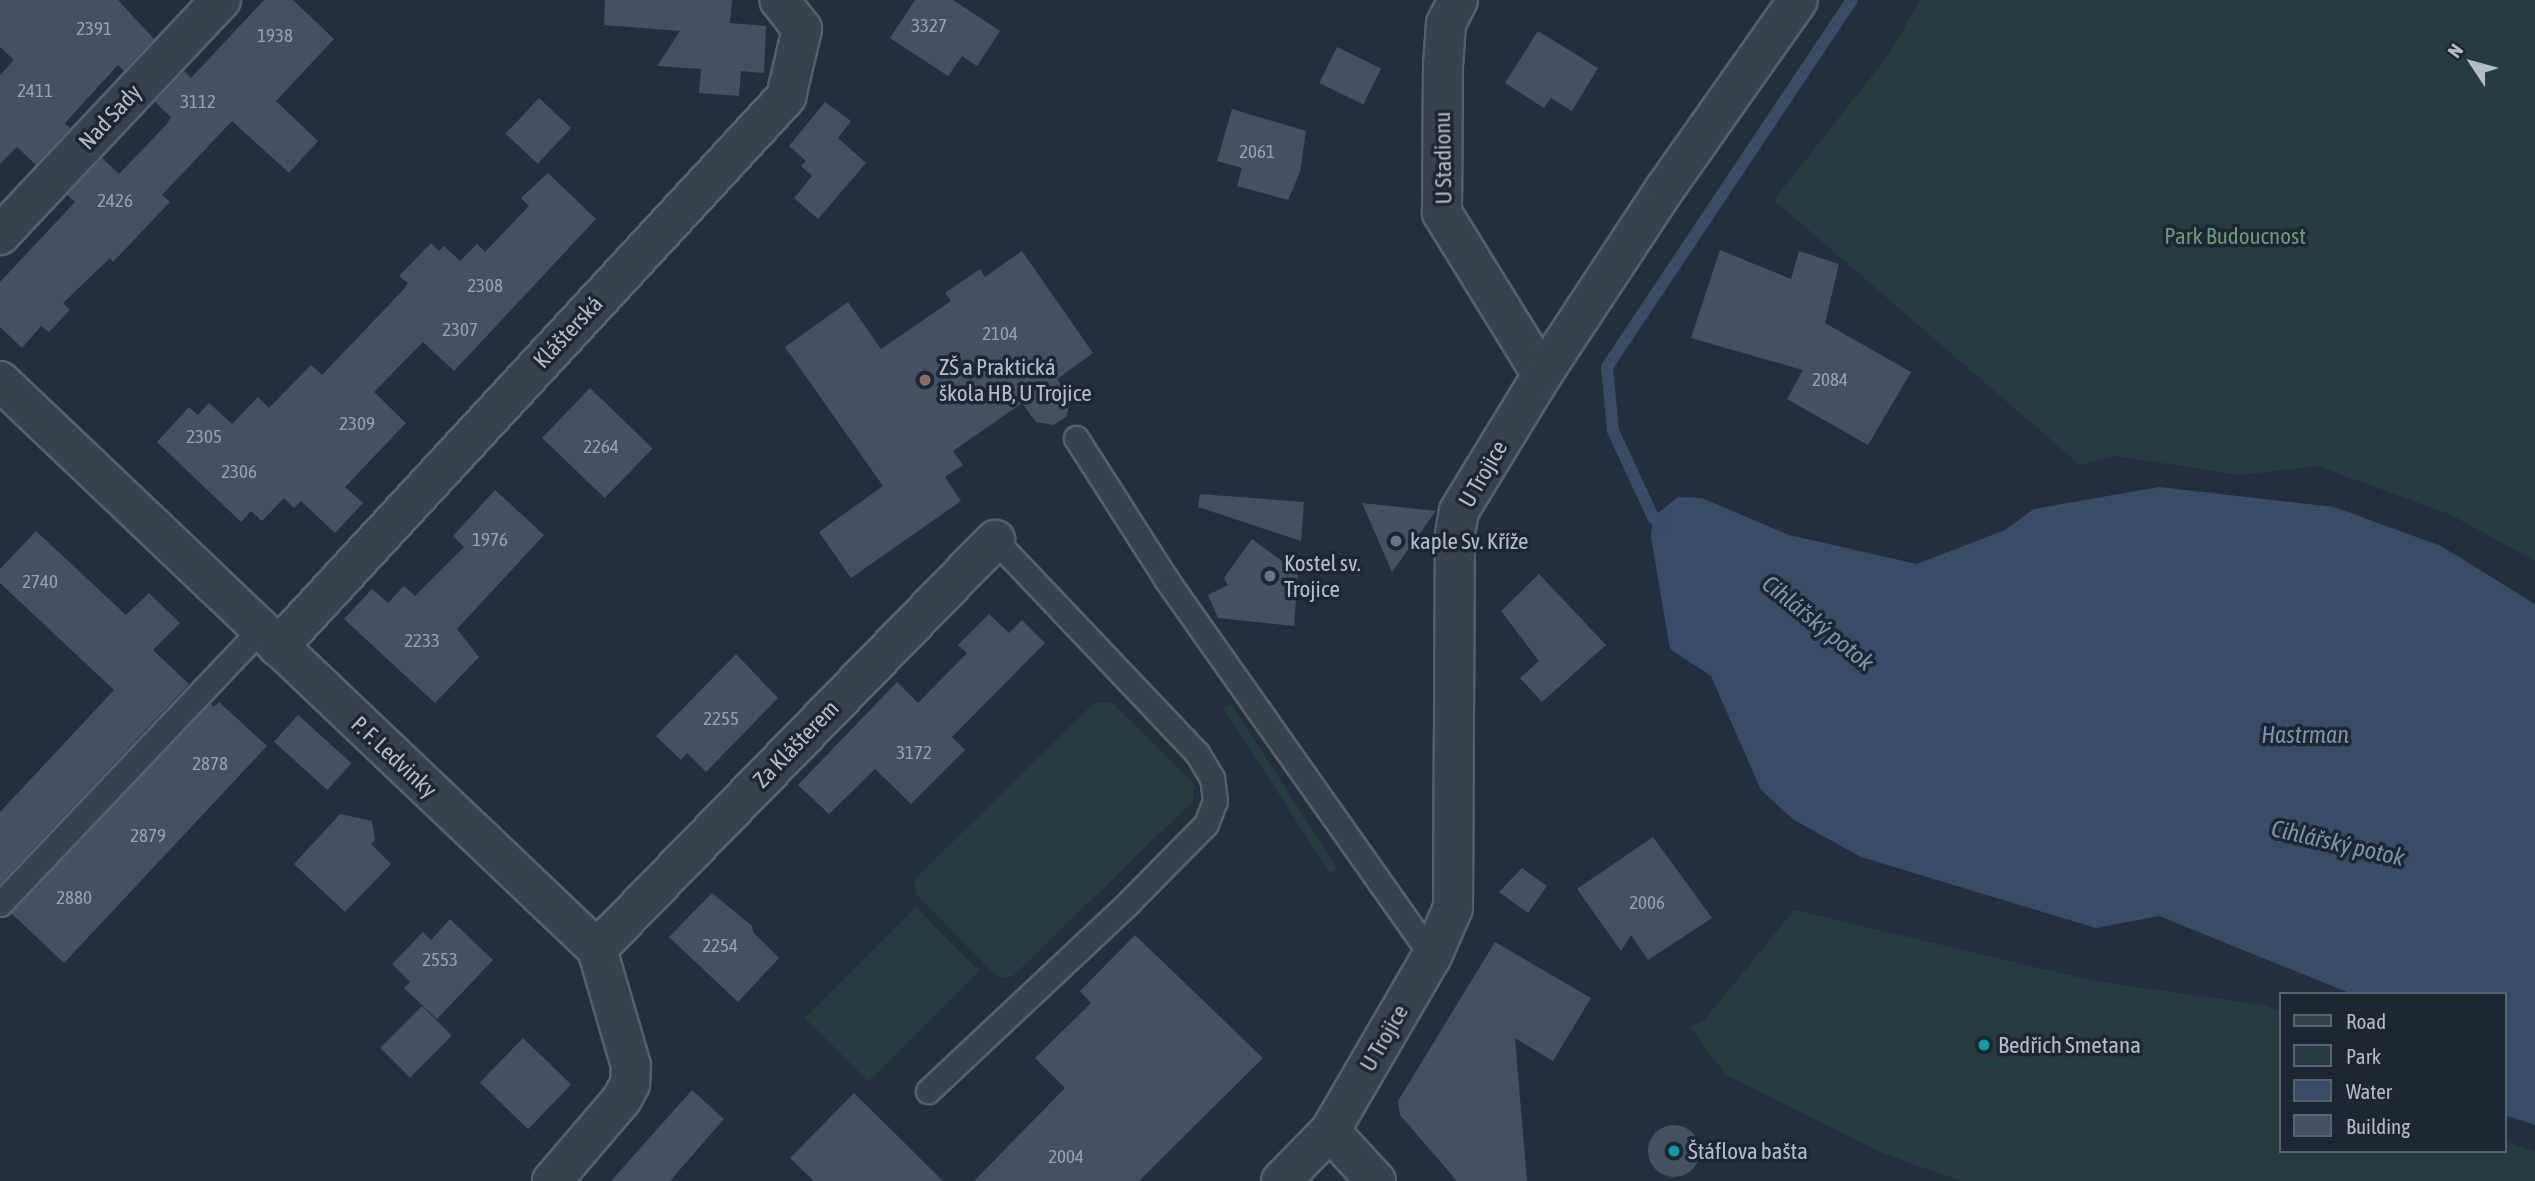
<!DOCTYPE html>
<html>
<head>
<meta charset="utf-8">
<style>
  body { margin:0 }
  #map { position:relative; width:2535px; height:1181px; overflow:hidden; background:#242f3e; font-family:"Asap Condensed",sans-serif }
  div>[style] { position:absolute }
  .green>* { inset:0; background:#263c3f; transform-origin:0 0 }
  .water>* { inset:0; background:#394c67 }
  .stream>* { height:12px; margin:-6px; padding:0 6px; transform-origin:6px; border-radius:6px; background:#394c67 }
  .building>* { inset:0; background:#455162; transform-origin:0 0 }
  .round { border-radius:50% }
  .roads { filter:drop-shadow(2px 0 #565f6c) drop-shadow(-2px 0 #565f6c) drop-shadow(0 2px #565f6c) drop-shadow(0 -2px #565f6c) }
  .lane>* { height:23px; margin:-11.5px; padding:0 11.5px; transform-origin:11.5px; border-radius:11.5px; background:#38414e }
  .street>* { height:38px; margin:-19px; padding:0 19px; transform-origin:19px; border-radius:19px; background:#38414e }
  .dots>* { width:19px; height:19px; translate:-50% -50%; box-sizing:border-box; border:4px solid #1d2633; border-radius:50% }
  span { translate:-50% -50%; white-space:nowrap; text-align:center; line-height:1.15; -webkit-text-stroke:7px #1d2633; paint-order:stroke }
  .number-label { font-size:19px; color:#98a1af }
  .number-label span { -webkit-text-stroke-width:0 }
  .street-label { font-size:23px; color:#b4bcc9 }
  .park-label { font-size:23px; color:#6b9a76 }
  .poi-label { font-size:23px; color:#b4bcc9 }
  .left { translate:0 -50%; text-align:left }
  .water-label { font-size:24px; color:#7c92b1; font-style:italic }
  .legend { position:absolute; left:2279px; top:992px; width:228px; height:161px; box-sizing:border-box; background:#1d2633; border:2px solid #59626f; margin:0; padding:9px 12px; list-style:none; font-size:21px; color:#b4bcc9 }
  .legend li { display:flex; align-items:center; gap:14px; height:35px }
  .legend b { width:35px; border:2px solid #59626f }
  .north { position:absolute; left:2437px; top:28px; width:70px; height:70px; -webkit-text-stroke:5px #1d2633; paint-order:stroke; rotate:306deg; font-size:19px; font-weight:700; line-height:28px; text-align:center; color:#b4bcc9 }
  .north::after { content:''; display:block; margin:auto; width:24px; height:32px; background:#b4bcc9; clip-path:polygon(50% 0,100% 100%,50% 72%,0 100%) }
</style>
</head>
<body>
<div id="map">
  <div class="green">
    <div style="clip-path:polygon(1920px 0,2535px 0,2535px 561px,2451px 515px,2318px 466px,2241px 475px,2115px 456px,2080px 465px,1774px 200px,1890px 53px)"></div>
    <div style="clip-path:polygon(1094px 703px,1112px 703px,1194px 784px,1193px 801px,1012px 977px,997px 977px,916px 894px,914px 880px)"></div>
    <div style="left:1231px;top:704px;width:196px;height:9px;rotate:57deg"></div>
    <div style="left:916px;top:907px;width:90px;height:157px;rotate:45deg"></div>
    <div style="clip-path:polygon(1794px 910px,2094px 981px,2264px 1005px,2281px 1012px,2281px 1151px,2505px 1151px,2505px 1141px,2535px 1152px,2535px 1181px,1961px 1181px,1882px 1153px,1725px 1074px,1690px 1027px,1703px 1022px)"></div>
  </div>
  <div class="water">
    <div style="clip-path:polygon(2159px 487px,2334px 507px,2441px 546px,2535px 604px,2535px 1125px,2505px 1115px,2505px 994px,2352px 994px,2159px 916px,2096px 928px,1861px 857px,1794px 820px,1761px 790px,1711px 676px,1670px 649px,1651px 537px,1653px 517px,1678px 497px,1702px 498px,1789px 535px,1917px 564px,2005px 530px,2034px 509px)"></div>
  </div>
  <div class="stream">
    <div style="left:1665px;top:526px;width:15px;rotate:-143deg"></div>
    <div style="left:1653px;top:517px;width:95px;rotate:-114.9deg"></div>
    <div style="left:1613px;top:431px;width:64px;rotate:-95.4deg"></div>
    <div style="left:1607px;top:367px;width:441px;rotate:-56.3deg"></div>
  </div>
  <div class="building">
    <div style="clip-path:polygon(0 0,118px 0,154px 39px,124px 71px,118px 65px,65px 123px,70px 128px,36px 165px,17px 147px,0 164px,0 75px,14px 60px,0 47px)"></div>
    <div style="clip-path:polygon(264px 0,293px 0,334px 39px,276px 101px,318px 141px,289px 173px,232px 121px,162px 195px,170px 202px,113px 262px,110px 258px,63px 303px,70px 310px,49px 332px,41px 326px,22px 348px,0 327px,0 282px,75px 202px,67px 195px,102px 158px,119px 174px,167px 124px,171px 117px,155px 102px,184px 71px,191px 78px)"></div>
    <div style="clip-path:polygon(605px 0,732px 0,730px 23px,766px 26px,764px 73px,741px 71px,739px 96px,699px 93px,701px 69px,657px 66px,680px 31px,604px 25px)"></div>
    <div style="clip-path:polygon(915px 0,953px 0,1000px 31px,977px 66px,962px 56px,948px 76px,890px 38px)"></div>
    <div style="clip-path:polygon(1538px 31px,1598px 68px,1572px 111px,1551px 98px,1544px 108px,1505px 83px)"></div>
    <div style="left:1337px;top:47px;width:49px;height:40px;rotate:26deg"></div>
    <div style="left:539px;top:98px;width:44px;height:49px;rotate:43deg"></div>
    <div style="clip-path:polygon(825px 102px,851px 121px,838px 138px,866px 163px,818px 219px,794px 198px,812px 176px,801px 166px,806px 161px,789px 146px)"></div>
    <div style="clip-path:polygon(1232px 109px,1306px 131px,1300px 172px,1288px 200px,1237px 186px,1242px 168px,1217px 161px)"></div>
    <div style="clip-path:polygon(548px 173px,596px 219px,454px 371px,423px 342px,374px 392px,406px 423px,345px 487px,363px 503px,335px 533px,301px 501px,294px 508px,284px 498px,262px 521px,251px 511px,241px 522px,157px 442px,189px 407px,198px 415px,209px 403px,232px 424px,258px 397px,269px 408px,311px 365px,322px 375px,404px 289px,408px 283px,399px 276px,431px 243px,439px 251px,444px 246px,460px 261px,477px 244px,485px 252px,529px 206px,521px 198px)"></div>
    <div style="clip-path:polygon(1720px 250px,1791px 279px,1799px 251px,1839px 264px,1825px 323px,1911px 372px,1868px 445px,1787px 399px,1803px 370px,1691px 338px)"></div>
    <div style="clip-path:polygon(1022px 251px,1093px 353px,1057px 379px,1070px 398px,1067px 416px,1054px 425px,1036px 422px,1022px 403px,953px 451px,963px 465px,945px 477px,961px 501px,851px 578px,819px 532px,883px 486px,785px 347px,848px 302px,881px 349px,951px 301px,945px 293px,980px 269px,985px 277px)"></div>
    <div style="left:590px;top:388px;width:87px;height:69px;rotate:44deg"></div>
    <div style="clip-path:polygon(495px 490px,544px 535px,457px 629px,479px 657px,435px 703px,344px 619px,372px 589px,388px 603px,404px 586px,415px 596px,464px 547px,453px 536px)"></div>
    <div style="clip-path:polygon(1200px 494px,1304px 502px,1301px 541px,1198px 507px)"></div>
    <div style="clip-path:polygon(1362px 503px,1436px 511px,1392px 572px)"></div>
    <div style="clip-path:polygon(36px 531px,126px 615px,149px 593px,180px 623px,153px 650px,189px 684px,0 884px,0 812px,114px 690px,0 583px,0 569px)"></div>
    <div style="clip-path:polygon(1252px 539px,1298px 573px,1294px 626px,1218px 618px,1208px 595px,1228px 585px,1224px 578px)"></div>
    <div style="clip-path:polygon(1539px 574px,1606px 645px,1542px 702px,1520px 678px,1539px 661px,1501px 611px)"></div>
    <div style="clip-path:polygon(989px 614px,1009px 633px,1022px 620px,1045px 643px,952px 737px,965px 750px,911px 804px,875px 769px,829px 814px,798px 785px,897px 682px,918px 703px,967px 653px,958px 645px)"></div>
    <div style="clip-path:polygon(736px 654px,778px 698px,706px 772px,687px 753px,681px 760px,656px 736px)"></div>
    <div style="clip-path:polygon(219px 702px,267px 746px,64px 963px,11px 913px,210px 703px,214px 707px)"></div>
    <div style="left:298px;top:715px;width:72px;height:36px;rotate:42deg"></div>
    <div style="clip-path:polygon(340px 814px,372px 821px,375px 840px,371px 844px,391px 864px,345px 912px,294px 864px)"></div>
    <div style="clip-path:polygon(1653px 837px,1712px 918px,1648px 960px,1631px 935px,1621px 951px,1577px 889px)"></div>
    <div style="clip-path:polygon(1522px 868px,1547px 886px,1528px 913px,1499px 892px)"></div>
    <div style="clip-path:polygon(712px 893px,752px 926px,753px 932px,779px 958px,738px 1002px,669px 937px)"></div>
    <div style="clip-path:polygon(450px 919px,493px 960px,437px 1019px,404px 988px,410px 982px,392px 964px,423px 932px,431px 940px)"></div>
    <div style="clip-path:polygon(1135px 935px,1263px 1058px,1139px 1181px,974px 1181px,1065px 1088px,1035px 1058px,1091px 1003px,1080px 991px)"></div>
    <div style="clip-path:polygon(1495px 942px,1591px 998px,1553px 1061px,1515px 1038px,1527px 1181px,1457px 1181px,1400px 1115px,1398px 1101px)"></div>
    <div style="left:422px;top:1006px;width:42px;height:59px;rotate:45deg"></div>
    <div style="left:523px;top:1038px;width:67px;height:62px;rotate:44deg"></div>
    <div style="clip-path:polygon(692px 1090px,724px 1119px,670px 1181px,611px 1181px)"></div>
    <div style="clip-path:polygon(854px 1093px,943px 1181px,814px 1181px,790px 1158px)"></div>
    <div class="round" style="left:1648px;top:1125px;width:52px;height:52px"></div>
  </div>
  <div class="roads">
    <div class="lane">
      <div style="left:1076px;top:438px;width:167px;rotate:57.4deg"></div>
      <div style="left:1166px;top:579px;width:461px;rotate:54.8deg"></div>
      <div style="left:0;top:904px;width:378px;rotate:-46.5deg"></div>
      <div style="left:928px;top:1091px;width:277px;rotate:-43.2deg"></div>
      <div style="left:1130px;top:901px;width:108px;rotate:-45.4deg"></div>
      <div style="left:1206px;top:824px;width:25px;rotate:-69deg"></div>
      <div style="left:1215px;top:801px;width:23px;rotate:-97deg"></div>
      <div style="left:1212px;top:778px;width:29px;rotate:-121deg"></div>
      <div style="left:1197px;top:753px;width:294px;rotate:-133.5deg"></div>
    </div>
    <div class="street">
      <div style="left:1458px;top:0;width:27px;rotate:117deg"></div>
      <div style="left:1446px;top:24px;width:42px;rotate:94.1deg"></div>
      <div style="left:1443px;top:66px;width:147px;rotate:90.4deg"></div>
      <div style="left:1442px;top:213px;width:190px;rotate:58.3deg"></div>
      <div style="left:0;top:235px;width:323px;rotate:-46.8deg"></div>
      <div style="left:0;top:381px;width:824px;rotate:43.57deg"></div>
      <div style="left:597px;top:949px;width:122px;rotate:73.8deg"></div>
      <div style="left:631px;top:1066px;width:18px;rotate:93deg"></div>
      <div style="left:630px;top:1084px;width:17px;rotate:118deg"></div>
      <div style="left:622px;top:1099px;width:108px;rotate:130.5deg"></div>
      <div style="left:278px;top:647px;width:749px;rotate:-47.27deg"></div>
      <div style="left:786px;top:97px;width:70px;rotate:-76.8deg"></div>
      <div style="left:802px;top:29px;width:37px;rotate:-128deg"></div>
      <div style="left:597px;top:949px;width:571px;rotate:-45.78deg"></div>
      <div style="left:1330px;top:1131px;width:68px;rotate:47.4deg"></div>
      <div style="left:1281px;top:1181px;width:70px;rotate:-45.6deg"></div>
      <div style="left:1330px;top:1131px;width:203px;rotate:-59.8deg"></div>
      <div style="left:1432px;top:956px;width:52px;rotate:-66.4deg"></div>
      <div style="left:1453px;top:908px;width:374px;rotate:-89.7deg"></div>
      <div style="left:1455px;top:534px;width:23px;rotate:-80deg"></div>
      <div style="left:1459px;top:511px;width:159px;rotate:-58.6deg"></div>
      <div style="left:1542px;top:375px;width:222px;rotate:-56.6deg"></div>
      <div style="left:1664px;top:190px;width:232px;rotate:-54.8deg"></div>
    </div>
  </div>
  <div class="dots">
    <div style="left:925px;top:380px;background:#8d6e63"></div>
    <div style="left:1396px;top:541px;background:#6b7280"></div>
    <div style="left:1270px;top:576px;background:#6b7280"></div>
    <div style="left:1984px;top:1045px;background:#0f9aa8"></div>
    <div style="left:1674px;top:1151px;background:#0f9aa8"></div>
  </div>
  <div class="number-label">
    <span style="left:929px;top:26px">3327</span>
    <span style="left:94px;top:29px">2391</span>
    <span style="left:275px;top:36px">1938</span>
    <span style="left:35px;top:91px">2411</span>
    <span style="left:198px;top:102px">3112</span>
    <span style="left:1257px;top:152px">2061</span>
    <span style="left:115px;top:201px">2426</span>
    <span style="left:485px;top:286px">2308</span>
    <span style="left:460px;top:330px">2307</span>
    <span style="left:1000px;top:334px">2104</span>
    <span style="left:1830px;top:380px">2084</span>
    <span style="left:357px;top:424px">2309</span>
    <span style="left:204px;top:437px">2305</span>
    <span style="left:601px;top:447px">2264</span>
    <span style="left:239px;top:472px">2306</span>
    <span style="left:490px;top:540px">1976</span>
    <span style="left:40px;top:582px">2740</span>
    <span style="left:422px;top:641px">2233</span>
    <span style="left:721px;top:719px">2255</span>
    <span style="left:914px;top:753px">3172</span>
    <span style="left:210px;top:764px">2878</span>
    <span style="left:148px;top:836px">2879</span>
    <span style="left:74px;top:898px">2880</span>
    <span style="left:1647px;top:903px">2006</span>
    <span style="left:720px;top:946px">2254</span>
    <span style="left:440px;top:960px">2553</span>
    <span style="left:1066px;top:1157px">2004</span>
  </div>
  <div class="street-label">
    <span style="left:110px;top:117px;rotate:-47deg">Nad Sady</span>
    <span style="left:1443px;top:158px;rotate:-91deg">U Stadionu</span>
    <span style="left:568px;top:332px;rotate:-47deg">Klášterská</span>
    <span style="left:1483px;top:474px;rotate:-60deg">U Trojice</span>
    <span style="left:796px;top:744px;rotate:-46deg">Za Klášterem</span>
    <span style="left:394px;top:757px;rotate:43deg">P. F. Ledvinky</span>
    <span style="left:1384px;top:1038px;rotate:-60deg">U Trojice</span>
  </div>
  <div class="park-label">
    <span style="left:2235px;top:236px">Park Budoucnost</span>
  </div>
  <div class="poi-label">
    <span class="left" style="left:939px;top:380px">ZŠ a Praktická<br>škola HB, U Trojice</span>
    <span class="left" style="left:1410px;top:541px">kaple Sv. Kříže</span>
    <span class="left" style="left:1284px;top:576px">Kostel sv.<br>Trojice</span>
    <span class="left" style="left:1998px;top:1045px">Bedřich Smetana</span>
    <span class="left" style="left:1688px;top:1151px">Štáflova bašta</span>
  </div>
  <div class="water-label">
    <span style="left:1818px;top:623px;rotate:39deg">Cihlářský potok</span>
    <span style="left:2305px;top:735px">Hastrman</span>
    <span style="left:2338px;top:843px;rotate:13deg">Cihlářský potok</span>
  </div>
  <ul class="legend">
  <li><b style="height:9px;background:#38414e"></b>Road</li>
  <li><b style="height:19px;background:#263c3f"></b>Park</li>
  <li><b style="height:19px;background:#394c67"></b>Water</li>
  <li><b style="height:19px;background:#455162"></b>Building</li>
  </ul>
  <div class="north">N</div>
</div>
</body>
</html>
